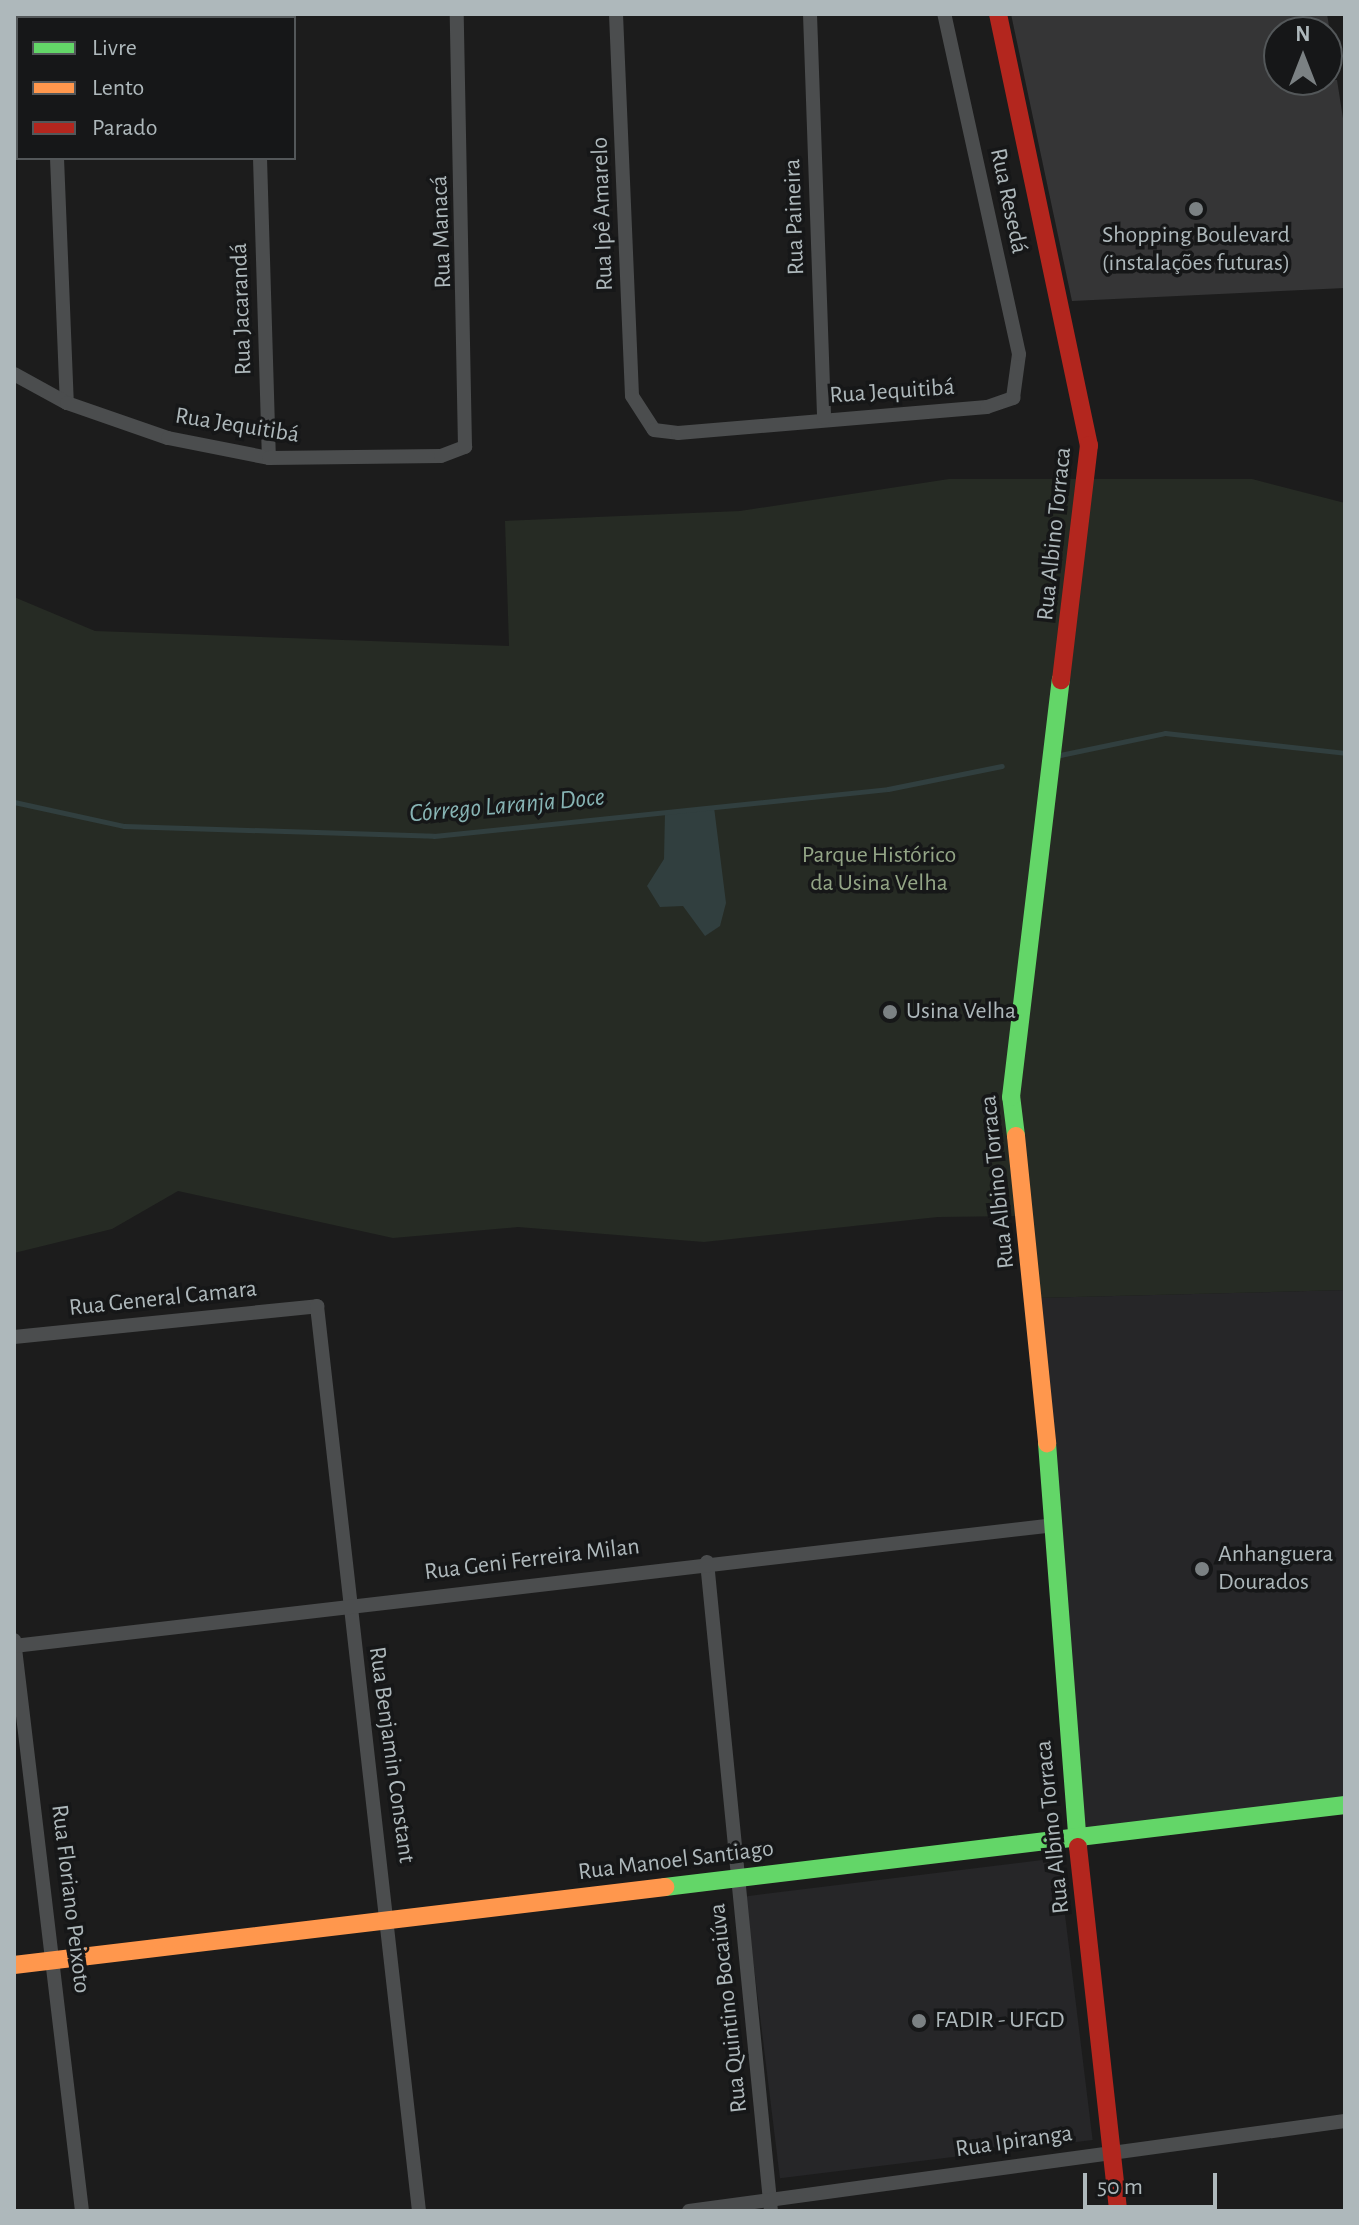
<!DOCTYPE html>
<html>
<head>
<meta charset="utf-8">
<style>
  body { margin:0 }
  #map { position:relative; width:1359px; height:2225px; overflow:hidden; background:#1c1c1c; font-family:"Alegreya Sans",sans-serif }
  div>[style] { position:absolute }
  .built>* { inset:0; background:#262628; transform-origin:0 0 }
  .green>* { inset:0; background:#262b24 }
  .water>* { inset:0; background:#313f3f }
  .stream>* { height:5px; margin:-2.5px; padding:0 2.5px; transform-origin:2.5px; border-radius:2.5px; background:#313f3f }
  .building>* { inset:0; background:#353536 }
  .street>* { height:14px; margin:-7px; padding:0 7px; transform-origin:7px; border-radius:7px; background:#4b4d4e }
  .fast>* { height:18px; margin:-9px; padding:0 9px; transform-origin:9px; border-radius:9px; background:#63d668 }
  .slow>* { height:18px; margin:-9px; padding:0 9px; transform-origin:9px; border-radius:9px; background:#ff974d }
  .jam>* { height:18px; margin:-9px; padding:0 9px; transform-origin:9px; border-radius:9px; background:#b3261e }
  .dots>* { width:22px; height:22px; translate:-50% -50%; box-sizing:border-box; border:4px solid #161718; border-radius:50% }
  span { translate:-50% -50%; white-space:nowrap; text-align:center; line-height:1.15; -webkit-text-stroke:7px #161718; paint-order:stroke }
  .street-label { font-size:24px; color:#aeb8bb }
  .poi-label { font-size:24px; color:#aeb8bb }
  .left { translate:0 -50%; text-align:left }
  .park-label { font-size:24px; color:#93a586 }
  .water-label { font-size:26px; color:#87b4b4; font-style:italic }
  .frame { position:absolute; inset:0; border:16px solid #aeb8bb; pointer-events:none }
  .legend { position:absolute; left:16px; top:16px; width:280px; height:144px; box-sizing:border-box; background:#161718; border:2px solid #535759; margin:0; padding:10px 14px; list-style:none; font-size:24px; color:#aeb8bb }
  .legend li { display:flex; align-items:center; gap:16px; height:40px }
  .legend b { width:40px; border:2px solid #535759 }
  .north { position:absolute; left:1263px; top:16px; width:80px; height:80px; box-sizing:border-box; background:#161718; border:2px solid #535759; border-radius:50%; rotate:0deg; font-size:22px; font-weight:700; line-height:32px; text-align:center; color:#aeb8bb }
  .north::after { content:''; display:block; margin:auto; width:28px; height:36px; background:#7b8183; clip-path:polygon(50% 0,100% 100%,50% 72%,0 100%) }
  .scale { position:absolute; left:1083px; top:2173px; width:134px; height:36px; box-sizing:border-box; border:4px solid #aeb8bb; border-top:0; padding-left:10px; font-size:24px; line-height:28px; white-space:nowrap; color:#aeb8bb; -webkit-text-stroke:6px #161718; paint-order:stroke }
</style>
</head>
<body>
<div id="map">
  <div class="built">
    <div style="clip-path:polygon(1345px 1290px,1345px 1799px,1076px 1832px,1035px 1298px)"></div>
    <div style="left:1058px;top:1858px;width:284px;height:315px;rotate:83deg"></div>
  </div>
  <div class="green">
    <div style="clip-path:polygon(949px 479px,1252px 479px,1345px 503px,1345px 1290px,1035px 1298px,1024px 1216px,938px 1217px,704px 1242px,518px 1227px,393px 1238px,178px 1191px,112px 1229px,14px 1253px,14px 597px,95px 631px,509px 646px,505px 521px,740px 511px)"></div>
  </div>
  <div class="water">
    <div style="clip-path:polygon(714px 807px,726px 903px,720px 926px,705px 936px,683px 906px,660px 907px,647px 886px,664px 859px,665px 812px)"></div>
  </div>
  <div class="stream">
    <div style="left:1060px;top:755px;width:107px;rotate:-11.8deg"></div>
    <div style="left:1165px;top:733px;width:181px;rotate:6.3deg"></div>
    <div style="left:14px;top:802px;width:113px;rotate:12.3deg"></div>
    <div style="left:124px;top:826px;width:310px;rotate:1.8deg"></div>
    <div style="left:434px;top:836px;width:456px;rotate:-5.9deg"></div>
    <div style="left:888px;top:789px;width:116px;rotate:-11.4deg"></div>
  </div>
  <div class="building">
    <div style="clip-path:polygon(1011px 14px,1327px 14px,1330px 32px,1279px 32px,1279px 80px,1337px 80px,1345px 131px,1345px 288px,1072px 301px)"></div>
  </div>
  <div class="street">
    <div style="left:54px;top:14px;width:4px;rotate:90deg"></div>
    <div style="left:255px;top:14px;width:4px;rotate:90deg"></div>
    <div style="left:616px;top:14px;width:382px;rotate:87.6deg"></div>
    <div style="left:632px;top:396px;width:40px;rotate:57.1deg"></div>
    <div style="left:654px;top:430px;width:24px;rotate:7deg"></div>
    <div style="left:678px;top:433px;width:310px;rotate:-4.8deg"></div>
    <div style="left:987px;top:407px;width:28px;rotate:-19deg"></div>
    <div style="left:1013px;top:398px;width:44px;rotate:-82.2deg"></div>
    <div style="left:1019px;top:354px;width:348px;rotate:-102.4deg"></div>
    <div style="left:810px;top:14px;width:404px;rotate:88deg"></div>
    <div style="left:30px;top:18px;width:4px;rotate:-76deg"></div>
    <div style="left:14px;top:66px;width:11px;rotate:-68deg"></div>
    <div style="left:14px;top:91px;width:4px"></div>
    <div style="left:57px;top:158px;width:245px;rotate:87.7deg"></div>
    <div style="left:260px;top:158px;width:300px;rotate:88.3deg"></div>
    <div style="left:14px;top:374px;width:60px;rotate:28.7deg"></div>
    <div style="left:67px;top:403px;width:107px;rotate:19.1deg"></div>
    <div style="left:168px;top:438px;width:103px;rotate:11.2deg"></div>
    <div style="left:269px;top:458px;width:172px;rotate:-0.7deg"></div>
    <div style="left:441px;top:456px;width:26px;rotate:-21deg"></div>
    <div style="left:465px;top:447px;width:433px;rotate:-91.1deg"></div>
    <div style="left:14px;top:1337px;width:305px;rotate:-5.8deg"></div>
    <div style="left:317px;top:1306px;width:911px;rotate:83.57deg"></div>
    <div style="left:707px;top:1562px;width:652px;rotate:84.37deg"></div>
    <div style="left:14px;top:1640px;width:575px;rotate:83.21deg"></div>
    <div style="left:14px;top:1646px;width:1048px;rotate:-6.63deg"></div>
    <div style="left:689px;top:2211px;width:662px;rotate:-7.81deg"></div>
  </div>
  <div class="fast">
    <div style="left:1016px;top:1136px;width:39px;rotate:-97deg"></div>
    <div style="left:1011px;top:1097px;width:420px;rotate:-83.2deg"></div>
    <div style="left:1047px;top:1443px;width:405px;rotate:85.6deg"></div>
    <div style="left:665px;top:1887px;width:685px;rotate:-6.88deg"></div>
  </div>
  <div class="slow">
    <div style="left:1016px;top:1136px;width:309px;rotate:84.2deg"></div>
    <div style="left:14px;top:1965px;width:656px;rotate:-6.83deg"></div>
  </div>
  <div class="jam">
    <div style="left:998px;top:14px;width:441px;rotate:78.1deg"></div>
    <div style="left:1089px;top:445px;width:237px;rotate:96.8deg"></div>
    <div style="left:1078px;top:1847px;width:366px;rotate:83.7deg"></div>
  </div>
  <div class="dots">
    <div style="left:1196px;top:209px;background:#7b8183"></div>
    <div style="left:890px;top:1012px;background:#7b8183"></div>
    <div style="left:1202px;top:1569px;background:#7b8183"></div>
    <div style="left:919px;top:2021px;background:#7b8183"></div>
  </div>
  <div class="street-label">
    <span style="left:1008px;top:201px;rotate:78deg">Rua Resedá</span>
    <span style="left:603px;top:214px;rotate:-92deg">Rua Ipê Amarelo</span>
    <span style="left:795px;top:217px;rotate:-92deg">Rua Paineira</span>
    <span style="left:442px;top:232px;rotate:-92deg">Rua Manacá</span>
    <span style="left:242px;top:309px;rotate:-92deg">Rua Jacarandá</span>
    <span style="left:892px;top:392px;rotate:-4deg">Rua Jequitibá</span>
    <span style="left:237px;top:426px;rotate:9deg">Rua Jequitibá</span>
    <span style="left:1055px;top:534px;rotate:-84deg">Rua Albino Torraca</span>
    <span style="left:998px;top:1182px;rotate:-96deg">Rua Albino Torraca</span>
    <span style="left:163px;top:1299px;rotate:-6deg">Rua General Camara</span>
    <span style="left:532px;top:1560px;rotate:-7deg">Rua Geni Ferreira Milan</span>
    <span style="left:391px;top:1755px;rotate:82deg">Rua Benjamin Constant</span>
    <span style="left:1053px;top:1827px;rotate:-96deg">Rua Albino Torraca</span>
    <span style="left:676px;top:1861px;rotate:-7deg">Rua Manoel Santiago</span>
    <span style="left:70px;top:1899px;rotate:83deg">Rua Floriano Peixoto</span>
    <span style="left:729px;top:2008px;rotate:-96deg">Rua Quintino Bocaiúva</span>
    <span style="left:1014px;top:2142px;rotate:-8deg">Rua Ipiranga</span>
  </div>
  <div class="poi-label">
    <span style="left:1196px;top:250px">Shopping Boulevard<br>(instalações futuras)</span>
    <span class="left" style="left:906px;top:1012px">Usina Velha</span>
    <span class="left" style="left:1218px;top:1569px">Anhanguera<br>Dourados</span>
    <span class="left" style="left:935px;top:2021px">FADIR - UFGD</span>
  </div>
  <div class="park-label">
    <span style="left:879px;top:870px">Parque Histórico<br>da Usina Velha</span>
  </div>
  <div class="water-label">
    <span style="left:507px;top:806px;rotate:-5deg">Córrego Laranja Doce</span>
  </div>
  <div class="frame"></div>
  <ul class="legend">
  <li><b style="height:10px;background:#63d668"></b>Livre</li>
  <li><b style="height:10px;background:#ff974d"></b>Lento</li>
  <li><b style="height:10px;background:#b3261e"></b>Parado</li>
  </ul>
  <div class="north">N</div>
  <div class="scale">50 m</div>
</div>
</body>
</html>
